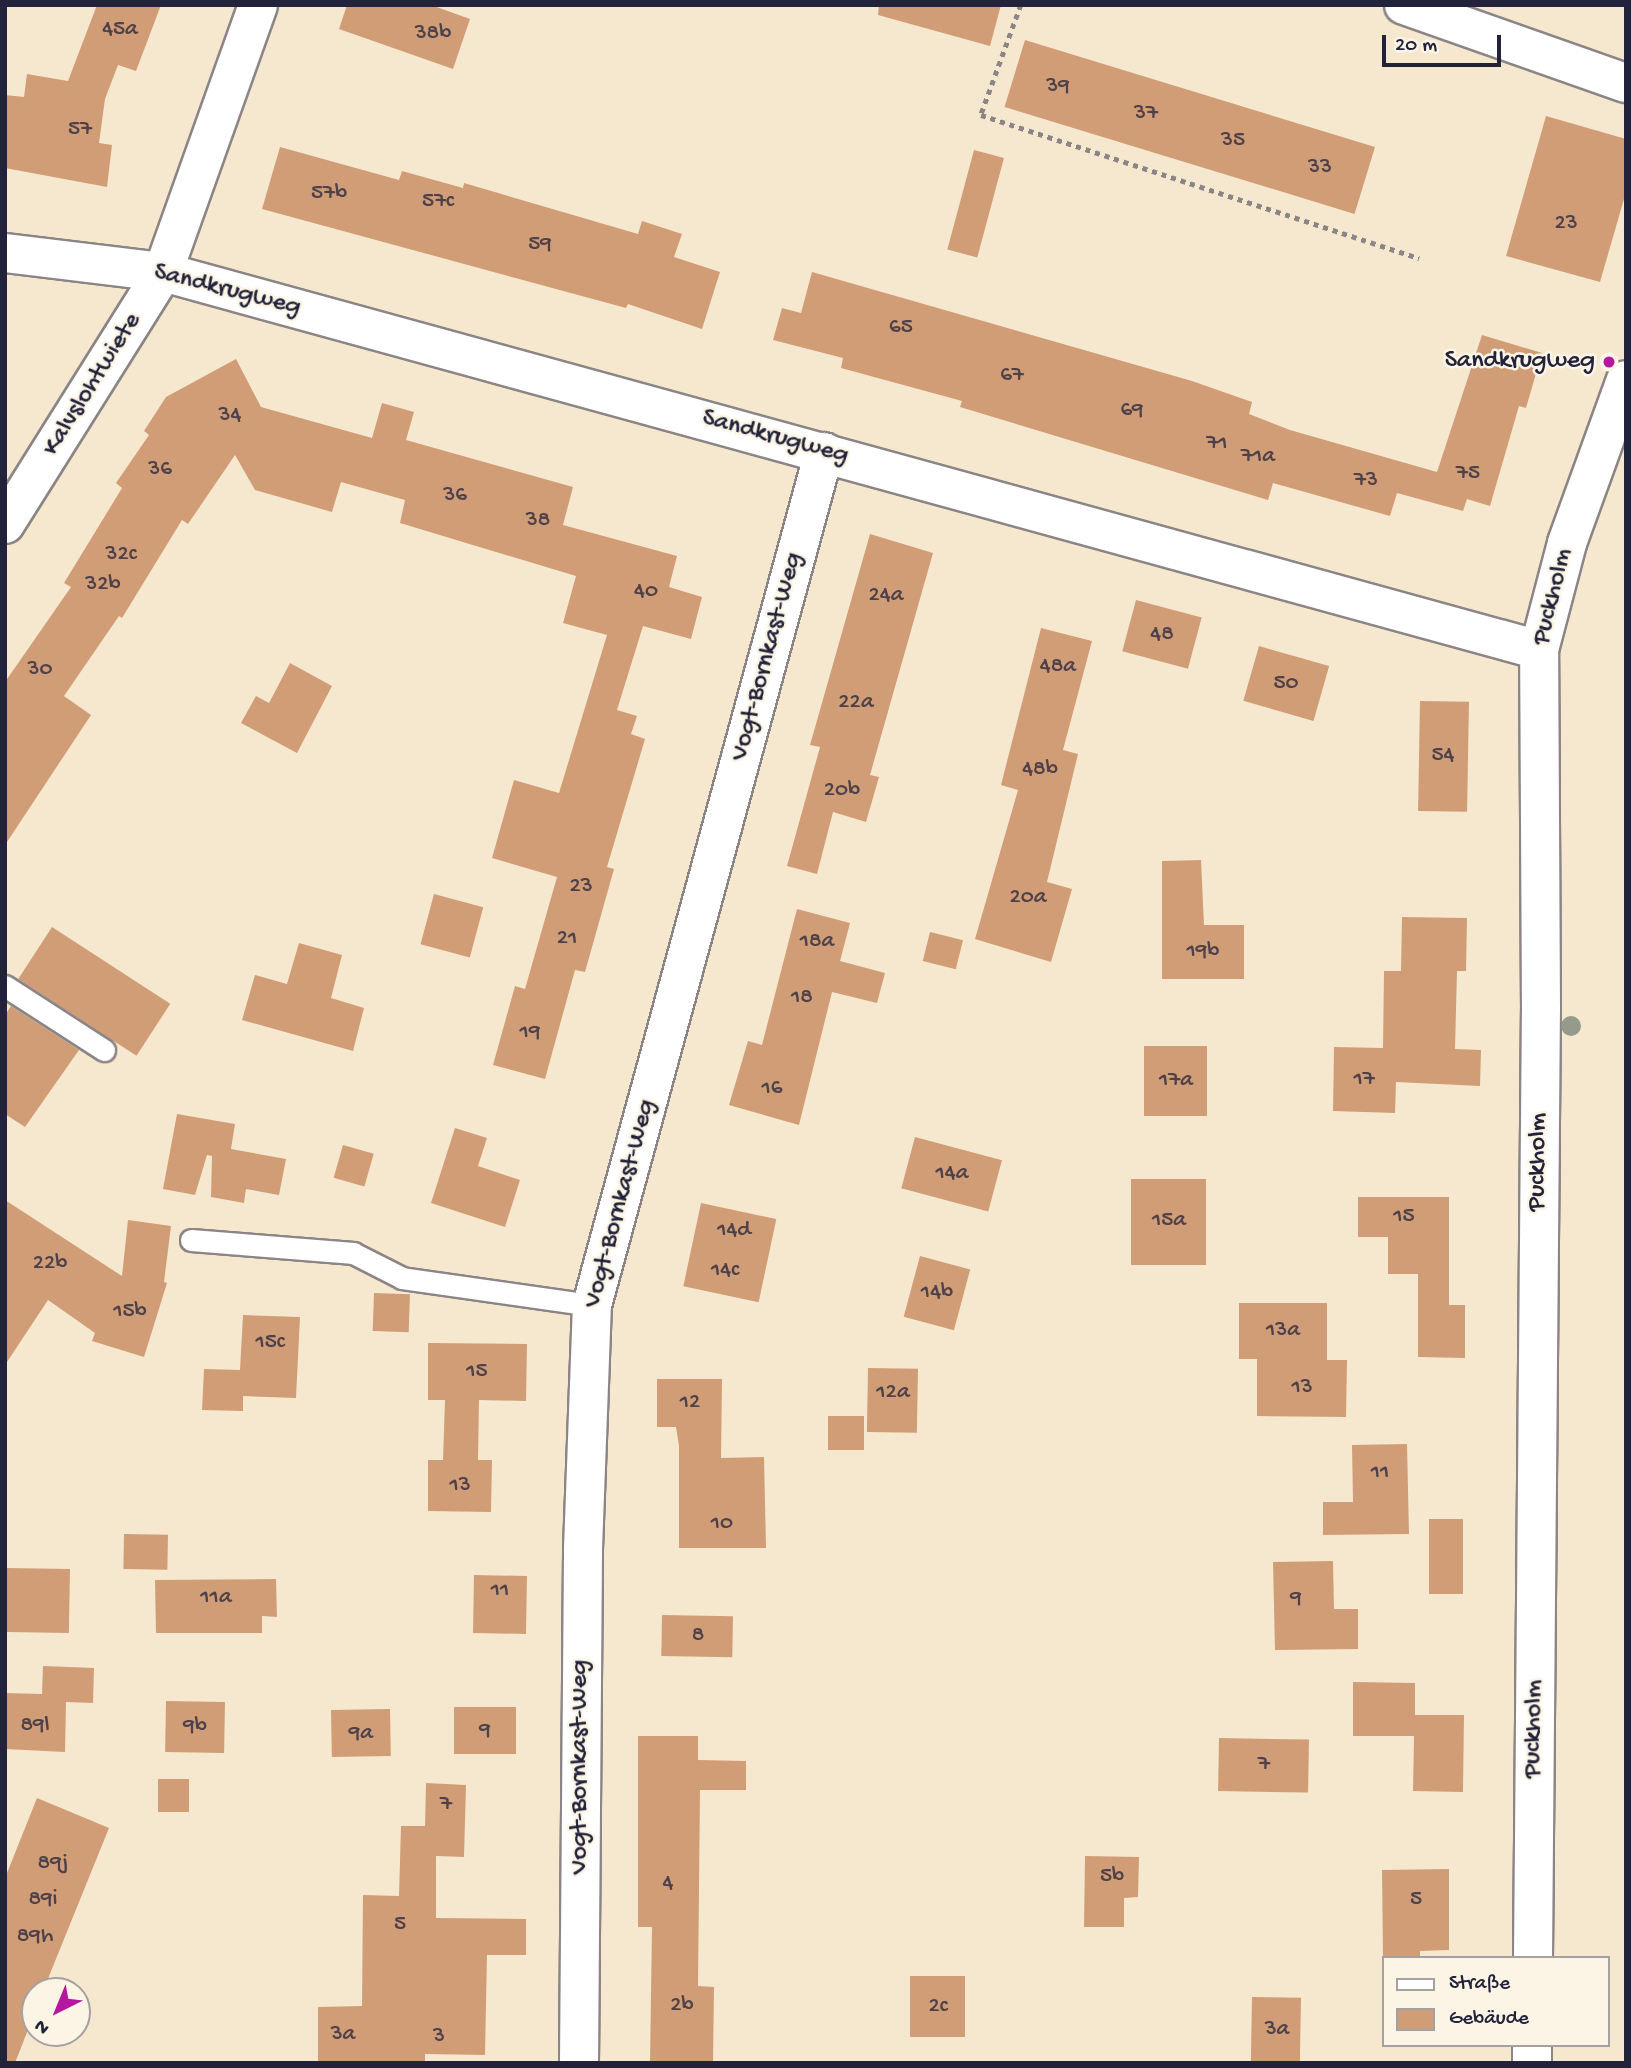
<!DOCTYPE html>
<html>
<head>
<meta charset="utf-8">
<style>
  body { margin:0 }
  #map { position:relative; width:1631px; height:2068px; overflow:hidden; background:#f6e8cf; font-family:"Gochi Hand",sans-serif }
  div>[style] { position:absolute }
  .building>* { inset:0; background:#d19d76; transform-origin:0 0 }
  .path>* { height:4.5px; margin-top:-2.25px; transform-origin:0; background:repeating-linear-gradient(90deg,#8c8585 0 5px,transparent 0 10px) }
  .roads { filter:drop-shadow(2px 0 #8c8585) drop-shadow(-2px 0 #8c8585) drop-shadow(0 2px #8c8585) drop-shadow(0 -2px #8c8585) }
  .service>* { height:21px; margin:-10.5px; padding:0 10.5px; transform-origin:10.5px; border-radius:10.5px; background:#fff }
  .minor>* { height:38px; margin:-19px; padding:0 19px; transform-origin:19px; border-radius:19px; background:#fff }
  .trees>* { width:20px; height:20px; margin:-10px; border-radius:50%; background:#959a8b }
  .dots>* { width:19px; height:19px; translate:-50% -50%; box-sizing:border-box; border:4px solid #fcf5e5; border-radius:50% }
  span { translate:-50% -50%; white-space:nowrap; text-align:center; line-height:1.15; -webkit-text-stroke:5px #fcf5e5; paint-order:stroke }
  .number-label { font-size:23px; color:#4e414a }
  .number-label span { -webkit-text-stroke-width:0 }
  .street-label { font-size:26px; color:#22223b }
  .poi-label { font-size:26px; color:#22223b }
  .right { translate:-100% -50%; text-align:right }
  .frame { position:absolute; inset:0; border:7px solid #22223b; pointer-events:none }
  .legend { position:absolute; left:1382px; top:1956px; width:228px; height:91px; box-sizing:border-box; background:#fcf5e5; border:2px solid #a5a1a1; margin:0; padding:9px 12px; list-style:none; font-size:21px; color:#22223b }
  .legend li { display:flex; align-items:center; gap:14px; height:35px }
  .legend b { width:35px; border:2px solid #a5a1a1 }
  .north { position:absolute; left:21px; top:1977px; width:70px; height:70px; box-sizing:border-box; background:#fcf5e5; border:2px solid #a5a1a1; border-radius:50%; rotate:223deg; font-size:19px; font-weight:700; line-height:28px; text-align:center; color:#22223b }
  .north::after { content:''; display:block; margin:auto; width:24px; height:32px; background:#b5179e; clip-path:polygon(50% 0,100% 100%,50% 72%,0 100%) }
  .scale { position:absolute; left:1382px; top:35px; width:119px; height:32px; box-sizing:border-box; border:4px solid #22223b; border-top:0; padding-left:9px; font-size:21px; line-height:24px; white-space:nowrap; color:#22223b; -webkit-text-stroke:5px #fcf5e5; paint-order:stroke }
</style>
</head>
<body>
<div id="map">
  <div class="building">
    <div style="clip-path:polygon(97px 5px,161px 5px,136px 71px,118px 65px,105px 99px,99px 143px,112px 145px,107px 187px,5px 168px,5px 95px,24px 97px,27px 74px,68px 81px)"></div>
    <div style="clip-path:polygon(347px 5px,431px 5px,470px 19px,453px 69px,339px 29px)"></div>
    <div style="clip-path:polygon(879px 5px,1001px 5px,990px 46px,878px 15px)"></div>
    <div style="left:1025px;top:40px;width:366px;height:70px;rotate:17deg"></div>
    <div style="clip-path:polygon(1546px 116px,1626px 139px,1626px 192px,1600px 282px,1506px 256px)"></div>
    <div style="clip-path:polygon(280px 147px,399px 180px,402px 171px,463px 188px,464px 183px,638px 234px,642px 221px,682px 234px,674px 257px,720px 272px,702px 329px,628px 304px,626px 308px,262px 209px)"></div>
    <div style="left:974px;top:150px;width:31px;height:103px;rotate:15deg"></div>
    <div style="clip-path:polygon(812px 272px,1192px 381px,1252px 402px,1249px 414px,1290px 430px,1437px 472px,1482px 335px,1542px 353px,1526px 408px,1519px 406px,1490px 506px,1467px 499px,1463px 511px,1397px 493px,1390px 516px,1273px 483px,1268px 500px,960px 407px,962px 401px,841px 368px,843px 358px,773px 340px,782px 308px,801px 313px)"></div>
    <div style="clip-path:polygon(236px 359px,261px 407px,372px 438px,382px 403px,414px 412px,406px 440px,573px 487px,563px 525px,677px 556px,669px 587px,702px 597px,691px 639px,643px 626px,617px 710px,637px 716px,631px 734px,645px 739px,607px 867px,614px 869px,585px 972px,575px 970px,545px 1079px,493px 1065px,515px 986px,525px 989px,557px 877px,492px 858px,514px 780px,559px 793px,607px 635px,563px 623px,576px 576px,400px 523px,405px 500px,341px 482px,332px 512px,255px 490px,235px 455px,188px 524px,182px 520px,122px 618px,119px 616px,64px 696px,91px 715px,5px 845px,5px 682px,71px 587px,64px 583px,122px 488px,116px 483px,149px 435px,144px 431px,166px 397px)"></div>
    <div style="clip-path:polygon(870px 534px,933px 553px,870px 775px,879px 777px,866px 822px,833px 812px,817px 874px,787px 866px,820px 747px,810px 745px)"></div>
    <div style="left:1136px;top:600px;width:68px;height:53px;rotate:15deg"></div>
    <div style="clip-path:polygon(1041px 628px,1092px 641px,1063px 750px,1078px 754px,1047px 882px,1072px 889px,1051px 962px,975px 939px,1018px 790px,1001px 785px)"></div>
    <div style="left:1259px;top:646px;width:73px;height:57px;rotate:16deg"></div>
    <div style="clip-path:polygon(290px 663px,332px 686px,297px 753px,241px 723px,256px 696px,269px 703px)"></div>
    <div style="left:1420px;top:701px;width:49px;height:110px;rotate:1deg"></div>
    <div style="clip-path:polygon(1201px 860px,1204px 925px,1244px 925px,1244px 979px,1162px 979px,1162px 861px)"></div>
    <div style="left:434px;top:894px;width:51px;height:52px;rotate:15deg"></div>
    <div style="clip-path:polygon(797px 909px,850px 923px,840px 961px,885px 973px,877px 1003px,832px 992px,799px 1125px,729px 1105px,748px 1041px,762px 1045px)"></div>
    <div style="clip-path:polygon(1402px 917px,1467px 918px,1466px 971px,1457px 971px,1455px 1049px,1481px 1050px,1480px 1086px,1396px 1082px,1395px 1113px,1333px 1111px,1334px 1047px,1383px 1048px,1384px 971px,1401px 971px)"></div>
    <div style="left:52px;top:927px;width:141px;height:62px;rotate:33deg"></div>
    <div style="left:930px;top:932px;width:34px;height:30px;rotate:14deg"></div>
    <div style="clip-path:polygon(299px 943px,342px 955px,331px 998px,364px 1008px,353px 1051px,242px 1020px,255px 975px,287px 984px)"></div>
    <div style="clip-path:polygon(11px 1006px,79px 1050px,25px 1127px,5px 1114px,5px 1015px)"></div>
    <div style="left:1144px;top:1046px;width:63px;height:70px"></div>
    <div style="clip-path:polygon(177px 1114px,235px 1124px,231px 1149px,286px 1159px,279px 1195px,246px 1189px,244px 1203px,211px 1197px,212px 1156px,207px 1155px,195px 1195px,163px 1189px)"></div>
    <div style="clip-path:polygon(455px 1128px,487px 1138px,478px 1166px,520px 1180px,505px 1227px,431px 1203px)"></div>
    <div style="left:915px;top:1137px;width:90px;height:53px;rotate:15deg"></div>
    <div style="left:343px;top:1145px;width:32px;height:34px;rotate:16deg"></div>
    <div style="left:1131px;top:1179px;width:75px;height:86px"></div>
    <div style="clip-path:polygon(1358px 1197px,1449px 1197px,1449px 1305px,1465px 1305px,1465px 1358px,1418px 1357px,1418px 1274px,1388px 1274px,1388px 1237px,1358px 1237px)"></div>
    <div style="clip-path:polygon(5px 1200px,122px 1276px,128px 1220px,171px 1226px,164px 1282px,167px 1283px,144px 1357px,92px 1341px,95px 1333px,48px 1300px,5px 1365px)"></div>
    <div style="left:701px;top:1203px;width:77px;height:85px;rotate:12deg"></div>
    <div style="left:920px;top:1256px;width:52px;height:63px;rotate:15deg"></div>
    <div style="left:374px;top:1293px;width:36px;height:38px;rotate:2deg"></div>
    <div style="clip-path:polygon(1239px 1303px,1327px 1303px,1327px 1360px,1347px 1360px,1346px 1417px,1257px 1416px,1257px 1359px,1239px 1359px)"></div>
    <div style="clip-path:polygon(243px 1315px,300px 1317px,296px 1398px,243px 1396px,243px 1411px,202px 1410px,204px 1369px,240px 1370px)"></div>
    <div style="clip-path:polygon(428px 1343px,527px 1344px,526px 1401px,479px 1400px,478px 1460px,492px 1460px,491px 1512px,428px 1511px,428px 1460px,443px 1460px,445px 1400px,428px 1400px)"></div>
    <div style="left:868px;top:1368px;width:50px;height:64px;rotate:1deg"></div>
    <div style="clip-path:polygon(657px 1379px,722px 1379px,721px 1458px,764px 1457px,766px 1548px,679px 1548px,679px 1446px,676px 1427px,657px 1427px)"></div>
    <div style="left:828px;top:1416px;width:36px;height:34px"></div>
    <div style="clip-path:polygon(1407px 1444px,1409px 1534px,1323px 1535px,1323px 1502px,1353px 1502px,1352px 1445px)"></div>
    <div style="left:1429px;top:1519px;width:34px;height:75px"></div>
    <div style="left:124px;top:1534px;width:44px;height:35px;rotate:1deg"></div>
    <div style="clip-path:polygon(1333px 1561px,1334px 1609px,1358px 1609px,1358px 1649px,1275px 1650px,1273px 1562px)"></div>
    <div style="left:7px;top:1568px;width:63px;height:64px;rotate:1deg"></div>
    <div style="left:474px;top:1575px;width:53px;height:58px;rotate:1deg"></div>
    <div style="clip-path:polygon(276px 1579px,277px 1617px,262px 1616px,262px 1633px,156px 1633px,155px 1580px)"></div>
    <div style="left:662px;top:1615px;width:71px;height:41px;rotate:1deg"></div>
    <div style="clip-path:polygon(43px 1666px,94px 1668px,93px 1703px,66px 1702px,65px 1752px,5px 1749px,5px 1693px,42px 1694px)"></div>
    <div style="clip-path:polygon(1353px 1682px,1415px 1683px,1415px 1715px,1464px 1715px,1463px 1792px,1413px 1791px,1414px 1736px,1353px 1736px)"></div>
    <div style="left:166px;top:1701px;width:59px;height:51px;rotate:1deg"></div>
    <div style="left:454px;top:1707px;width:62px;height:47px"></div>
    <div style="left:390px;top:1709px;width:47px;height:59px;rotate:89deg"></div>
    <div style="clip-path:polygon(638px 1736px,698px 1736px,698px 1760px,746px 1761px,746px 1790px,700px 1790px,698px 1986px,714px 1987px,713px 2063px,650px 2063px,652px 1927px,638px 1927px)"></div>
    <div style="left:1219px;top:1738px;width:90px;height:53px;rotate:1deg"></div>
    <div style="left:158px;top:1779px;width:31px;height:33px"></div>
    <div style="clip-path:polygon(426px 1783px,466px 1785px,464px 1857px,436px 1856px,436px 1918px,526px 1919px,526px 1955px,487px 1955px,485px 2055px,425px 2054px,425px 2063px,318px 2063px,318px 2007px,362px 2006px,363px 1895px,399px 1896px,401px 1826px,425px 1826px)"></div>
    <div style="clip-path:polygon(37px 1798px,109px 1828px,43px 1991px,35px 1991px,35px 2012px,15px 2063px,5px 2063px,5px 1878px)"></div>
    <div style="clip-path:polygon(1085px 1856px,1139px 1857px,1138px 1897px,1124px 1898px,1124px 1927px,1084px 1927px)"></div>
    <div style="clip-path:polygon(1449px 1869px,1449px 1950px,1420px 1951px,1420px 1958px,1383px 1958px,1382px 1870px)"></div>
    <div style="left:910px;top:1976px;width:55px;height:61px"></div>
    <div style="left:1252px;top:1997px;width:49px;height:66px;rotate:1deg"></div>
  </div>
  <div class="path">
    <div style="left:1021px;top:5px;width:117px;rotate:110deg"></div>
    <div style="left:981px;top:115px;width:461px;rotate:18.1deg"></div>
  </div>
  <div class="roads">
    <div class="service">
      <div style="left:5px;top:986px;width:118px;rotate:32.9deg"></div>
      <div style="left:191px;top:1240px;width:163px;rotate:4.6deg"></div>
      <div style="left:353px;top:1253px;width:55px;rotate:27deg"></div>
      <div style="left:402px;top:1278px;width:192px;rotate:8.1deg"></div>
    </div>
    <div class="minor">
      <div style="left:1404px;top:5px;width:235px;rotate:19.4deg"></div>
      <div style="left:5px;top:253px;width:159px;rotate:6.9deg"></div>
      <div style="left:163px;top:272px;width:1427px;rotate:15.36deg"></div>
      <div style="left:5px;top:524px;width:297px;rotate:-57.9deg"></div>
      <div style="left:163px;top:272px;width:283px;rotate:-70.4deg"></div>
      <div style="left:1533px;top:1958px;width:948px;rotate:-89.52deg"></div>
      <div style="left:1541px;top:1010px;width:360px;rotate:-90.3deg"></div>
      <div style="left:1539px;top:650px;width:111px;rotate:-75.3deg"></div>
      <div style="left:1567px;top:543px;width:173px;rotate:-70.1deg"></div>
      <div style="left:579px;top:2063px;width:514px;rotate:-89.55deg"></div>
      <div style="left:583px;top:1549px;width:244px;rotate:-87.9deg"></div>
      <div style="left:592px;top:1305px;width:884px;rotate:-74.78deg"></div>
      <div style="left:1532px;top:2063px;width:18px;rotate:-90deg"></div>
    </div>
  </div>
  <div class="trees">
    <div style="left:1571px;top:1026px"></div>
  </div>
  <div class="dots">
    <div style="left:1609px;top:362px;background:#b5179e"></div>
  </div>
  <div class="number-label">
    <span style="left:120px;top:30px">45a</span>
    <span style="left:433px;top:34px">38b</span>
    <span style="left:1058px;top:87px">39</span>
    <span style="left:1146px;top:114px">37</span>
    <span style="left:80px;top:130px">57</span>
    <span style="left:1233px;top:141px">35</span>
    <span style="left:1320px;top:168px">33</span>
    <span style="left:329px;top:194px">57b</span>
    <span style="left:438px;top:202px">57c</span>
    <span style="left:1566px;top:224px">23</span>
    <span style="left:540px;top:245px">59</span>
    <span style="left:901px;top:328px">65</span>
    <span style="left:1012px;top:376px">67</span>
    <span style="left:1132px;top:411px">69</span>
    <span style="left:230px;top:416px">34</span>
    <span style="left:1217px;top:444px">71</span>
    <span style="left:1258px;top:457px">71a</span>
    <span style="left:160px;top:470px">36</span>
    <span style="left:1468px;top:474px">75</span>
    <span style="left:1366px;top:481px">73</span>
    <span style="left:455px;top:496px">36</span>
    <span style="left:538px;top:521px">38</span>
    <span style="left:121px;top:555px">32c</span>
    <span style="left:103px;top:585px">32b</span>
    <span style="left:646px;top:592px">40</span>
    <span style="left:886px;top:596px">24a</span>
    <span style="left:1162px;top:635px">48</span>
    <span style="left:1058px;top:667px">48a</span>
    <span style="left:40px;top:670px">30</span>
    <span style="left:1286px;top:684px">50</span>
    <span style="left:856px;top:703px">22a</span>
    <span style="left:1443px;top:756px">54</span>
    <span style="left:1040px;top:770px">48b</span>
    <span style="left:842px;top:791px">20b</span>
    <span style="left:581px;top:887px">23</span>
    <span style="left:1028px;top:898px">20a</span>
    <span style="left:567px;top:939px">21</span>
    <span style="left:817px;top:942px">18a</span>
    <span style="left:1203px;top:952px">19b</span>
    <span style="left:802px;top:998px">18</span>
    <span style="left:530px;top:1033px">19</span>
    <span style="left:1364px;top:1080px">17</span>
    <span style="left:1176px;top:1081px">17a</span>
    <span style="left:772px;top:1089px">16</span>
    <span style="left:952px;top:1174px">14a</span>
    <span style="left:1404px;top:1217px">15</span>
    <span style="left:1169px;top:1221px">15a</span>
    <span style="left:734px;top:1231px">14d</span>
    <span style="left:50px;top:1264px">22b</span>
    <span style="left:725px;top:1271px">14c</span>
    <span style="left:937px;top:1293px">14b</span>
    <span style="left:130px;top:1312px">15b</span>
    <span style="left:1283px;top:1331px">13a</span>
    <span style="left:270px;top:1343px">15c</span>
    <span style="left:477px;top:1372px">15</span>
    <span style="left:1302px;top:1388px">13</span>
    <span style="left:893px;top:1393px">12a</span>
    <span style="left:690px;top:1403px">12</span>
    <span style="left:1380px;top:1473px">11</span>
    <span style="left:460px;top:1486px">13</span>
    <span style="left:722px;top:1524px">10</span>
    <span style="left:500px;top:1591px">11</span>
    <span style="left:216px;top:1598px">11a</span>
    <span style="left:1296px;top:1599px">9</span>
    <span style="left:698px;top:1636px">8</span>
    <span style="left:35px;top:1726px">89l</span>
    <span style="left:195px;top:1727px">9b</span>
    <span style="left:485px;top:1731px">9</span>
    <span style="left:361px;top:1734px">9a</span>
    <span style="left:1264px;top:1765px">7</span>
    <span style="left:446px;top:1805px">7</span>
    <span style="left:53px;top:1864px">89j</span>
    <span style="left:1112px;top:1877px">5b</span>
    <span style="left:668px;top:1884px">4</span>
    <span style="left:43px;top:1900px">89i</span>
    <span style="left:1416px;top:1900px">5</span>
    <span style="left:400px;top:1925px">5</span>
    <span style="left:35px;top:1937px">89h</span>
    <span style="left:682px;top:2006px">2b</span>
    <span style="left:938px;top:2007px">2c</span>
    <span style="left:1277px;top:2030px">3a</span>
    <span style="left:343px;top:2035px">3a</span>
    <span style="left:439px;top:2037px">3</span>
  </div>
  <div class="street-label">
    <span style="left:227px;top:291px;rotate:14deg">Sandkrugweg</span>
    <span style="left:93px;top:385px;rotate:-58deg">Kalvslohtwiete</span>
    <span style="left:775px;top:438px;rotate:15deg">Sandkrugweg</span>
    <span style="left:1554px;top:597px;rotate:-76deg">Puckholm</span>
    <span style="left:768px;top:657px;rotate:-75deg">Vogt-Bornkast-Weg</span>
    <span style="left:1539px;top:1162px;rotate:-89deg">Puckholm</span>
    <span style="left:621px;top:1204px;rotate:-75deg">Vogt-Bornkast-Weg</span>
    <span style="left:1535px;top:1729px;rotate:-89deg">Puckholm</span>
    <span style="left:581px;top:1767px;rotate:-90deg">Vogt-Bornkast-Weg</span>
  </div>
  <div class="poi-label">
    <span class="right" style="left:1595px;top:362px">Sandkrugweg</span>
  </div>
  <div class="frame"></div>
  <ul class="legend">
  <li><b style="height:9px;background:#fff"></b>Straße</li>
  <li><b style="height:19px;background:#d19d76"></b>Gebäude</li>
  </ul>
  <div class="north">N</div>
  <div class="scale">20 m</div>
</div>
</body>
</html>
